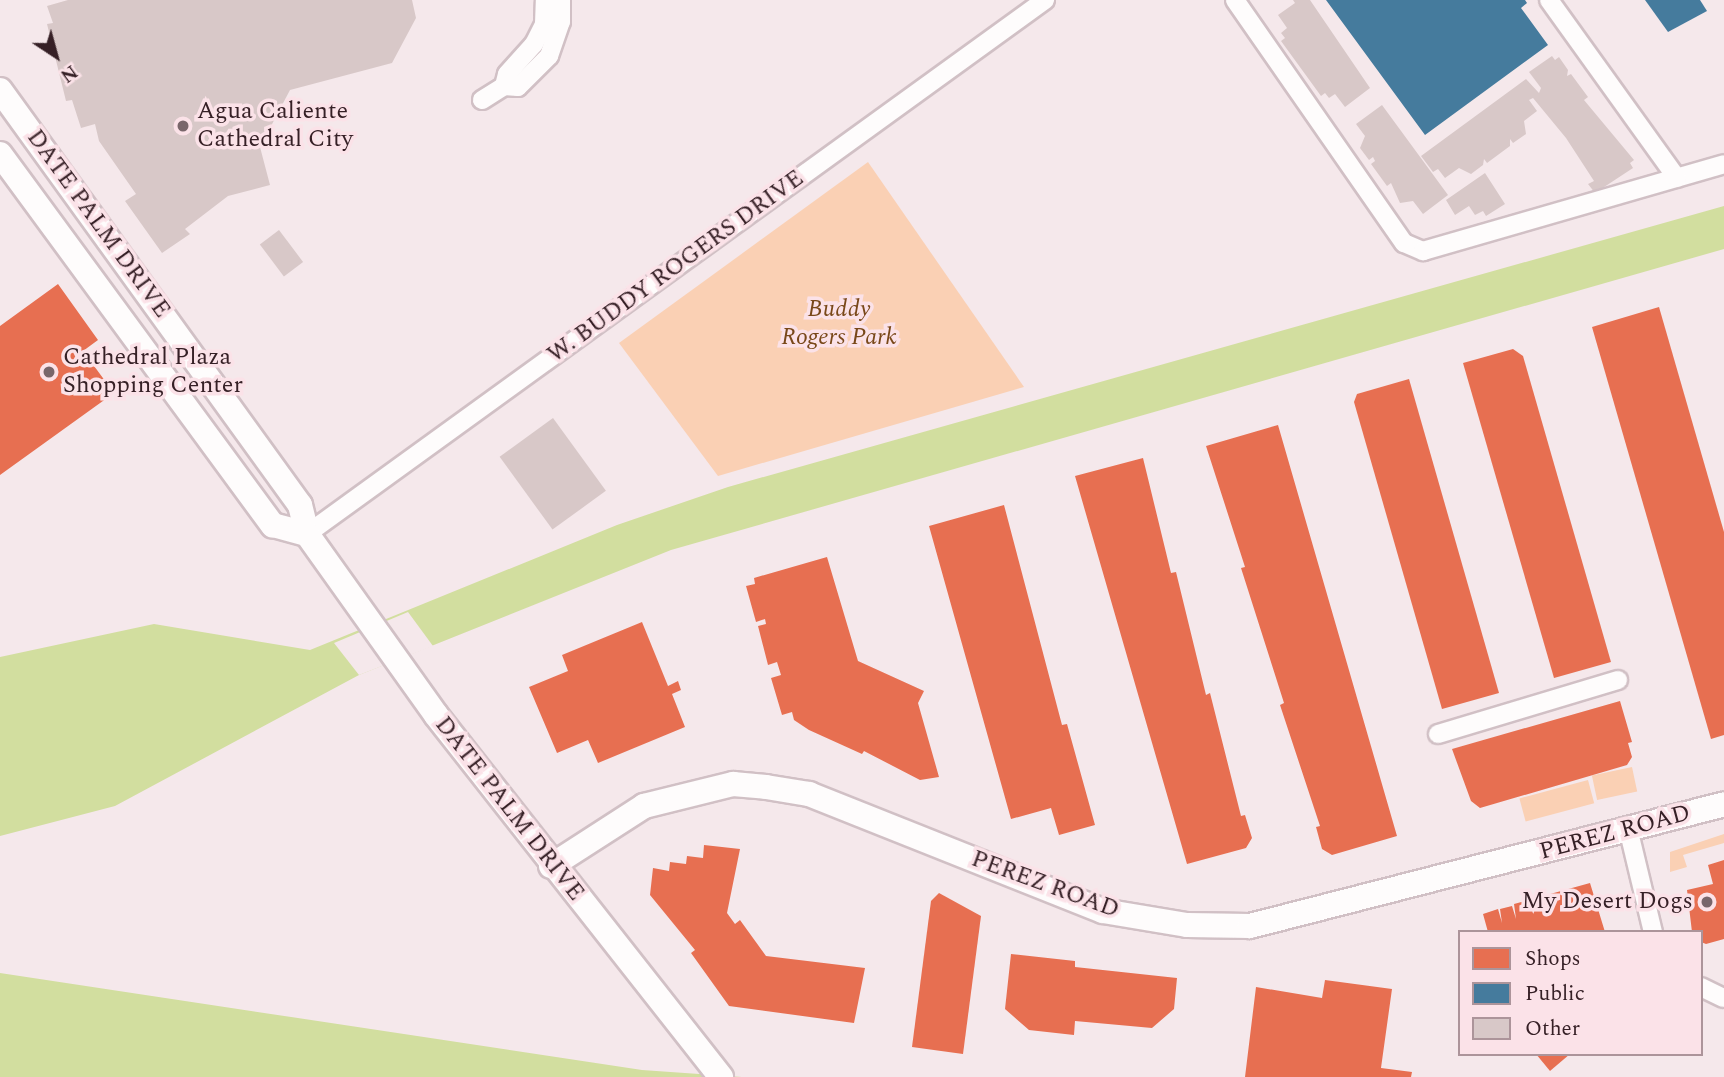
<!DOCTYPE html>
<html>
<head>
<meta charset="utf-8">
<style>
  body { margin:0 }
  #map { position:relative; width:1724px; height:1077px; overflow:hidden; background:#f5e8eb; font-family:Spectral,serif }
  div>[style] { position:absolute }
  .green>* { inset:0; background:#fad0b4; transform-origin:0 0 }
  .water>* { inset:0; background:#d2de9f }
  .pier>* { inset:0; background:#f5e8eb }
  .shops>* { inset:0; background:#e76f51 }
  .public>* { inset:0; background:#457b9d }
  .building>* { inset:0; background:#d8c8c8; transform-origin:0 0 }
  .roads { filter:drop-shadow(2px 0 #d1c0c5) drop-shadow(-2px 0 #d1c0c5) drop-shadow(0 2px #d1c0c5) drop-shadow(0 -2px #d1c0c5) }
  .street>* { height:18px; margin:-9px; padding:0 9px; transform-origin:9px; border-radius:9px; background:#fefcfc }
  .secondary>* { height:24px; margin:-12px; padding:0 12px; transform-origin:12px; border-radius:12px; background:#fefcfc }
  .dots>* { width:19px; height:19px; translate:-50% -50%; box-sizing:border-box; border:4px solid #fbe2e8; border-radius:50% }
  span { translate:-50% -50%; white-space:nowrap; text-align:center; line-height:1.15; -webkit-text-stroke:7px #fbe2e8; paint-order:stroke }
  .poi-label { font-size:24px; color:#362026 }
  .left { translate:0 -50%; text-align:left }
  .right { translate:-100% -50%; text-align:right }
  .street-label { font-size:24px; color:#362026 }
  .park-label { font-size:24px; color:#794819; font-style:italic }
  .legend { position:absolute; left:1458px; top:930px; width:245px; height:126px; box-sizing:border-box; background:#fbe2e8; border:2px solid #ac949a; margin:0; padding:9px 12px; list-style:none; font-size:21px; color:#362026 }
  .legend li { display:flex; align-items:center; gap:14px; height:35px }
  .legend b { width:35px; border:2px solid #ac949a }
  .north { position:absolute; left:21px; top:21px; width:70px; height:70px; -webkit-text-stroke:5px #fbe2e8; paint-order:stroke; rotate:144deg; font-size:19px; font-weight:700; line-height:28px; text-align:center; color:#362026 }
  .north::after { content:''; display:block; margin:auto; width:24px; height:32px; background:#362026; clip-path:polygon(50% 0,100% 100%,50% 72%,0 100%) }
</style>
</head>
<body>
<div id="map">
  <div class="green">
    <div style="clip-path:polygon(868px 162px,1024px 387px,718px 476px,619px 343px)"></div>
    <div style="left:1632px;top:767px;width:25px;height:41px;rotate:78deg"></div>
    <div style="left:1588px;top:780px;width:24px;height:71px;rotate:75deg"></div>
    <div style="clip-path:polygon(1724px 834px,1724px 843px,1683px 855px,1687px 867px,1670px 872px,1670px 852px)"></div>
  </div>
  <div class="water">
    <div style="clip-path:polygon(1724px 206px,1724px 249px,671px 550px,359px 675px,115px 806px,0 836px,0 657px,154px 624px,310px 650px,617px 525px,728px 487px)"></div>
    <div style="clip-path:polygon(0 973px,642px 1070px,742px 1077px,0 1077px)"></div>
  </div>
  <div class="pier">
    <div style="clip-path:polygon(408px 612px,433px 646px,359px 675px,334px 643px)"></div>
  </div>
  <div class="shops">
    <div style="clip-path:polygon(58px 284px,98px 340px,83px 351px,114px 393px,0 475px,0 326px)"></div>
    <div style="clip-path:polygon(1659px 307px,1724px 532px,1724px 735px,1711px 739px,1592px 327px)"></div>
    <div style="clip-path:polygon(1513px 349px,1523px 356px,1611px 662px,1554px 678px,1463px 363px)"></div>
    <div style="clip-path:polygon(1409px 379px,1499px 693px,1442px 709px,1354px 402px,1357px 394px)"></div>
    <div style="clip-path:polygon(1278px 425px,1397px 836px,1332px 855px,1322px 849px,1316px 827px,1320px 826px,1280px 705px,1284px 703px,1241px 568px,1245px 567px,1206px 446px)"></div>
    <div style="clip-path:polygon(1143px 458px,1171px 573px,1176px 572px,1206px 695px,1210px 693px,1241px 816px,1245px 815px,1252px 838px,1246px 848px,1187px 864px,1075px 476px)"></div>
    <div style="clip-path:polygon(1004px 505px,1062px 725px,1067px 724px,1095px 825px,1059px 835px,1051px 808px,1011px 819px,929px 526px)"></div>
    <div style="clip-path:polygon(827px 557px,858px 661px,924px 691px,918px 703px,939px 777px,920px 780px,864px 751px,862px 754px,809px 730px,794px 720px,792px 712px,782px 715px,771px 678px,781px 675px,777px 662px,768px 665px,758px 626px,766px 624px,765px 619px,756px 622px,746px 586px,755px 584px,754px 578px)"></div>
    <div style="clip-path:polygon(642px 622px,668px 686px,678px 681px,681px 690px,672px 694px,685px 727px,598px 763px,588px 740px,557px 753px,529px 687px,568px 671px,562px 655px)"></div>
    <div style="clip-path:polygon(1620px 701px,1632px 742px,1628px 743px,1632px 757px,1627px 765px,1480px 808px,1471px 801px,1452px 749px)"></div>
    <div style="clip-path:polygon(704px 845px,740px 849px,727px 913px,735px 924px,740px 920px,766px 956px,865px 968px,854px 1023px,729px 1006px,691px 953px,695px 950px,650px 895px,653px 868px,669px 871px,670px 862px,686px 864px,687px 856px,703px 858px)"></div>
    <div style="clip-path:polygon(1724px 860px,1724px 939px,1706px 944px,1701px 942px,1701px 932px,1692px 932px,1687px 890px,1713px 884px,1708px 865px)"></div>
    <div style="clip-path:polygon(1590px 883px,1605px 932px,1488px 932px,1483px 914px,1498px 909px,1502px 923px,1500px 909px,1512px 906px,1516px 919px,1514px 904px)"></div>
    <div style="clip-path:polygon(939px 893px,981px 916px,963px 1054px,912px 1047px,931px 901px)"></div>
    <div style="clip-path:polygon(1011px 954px,1075px 961px,1075px 967px,1177px 978px,1174px 1009px,1152px 1028px,1075px 1021px,1074px 1035px,1029px 1030px,1005px 1009px)"></div>
    <div style="clip-path:polygon(1325px 980px,1392px 989px,1381px 1068px,1412px 1072px,1411px 1077px,1245px 1077px,1256px 987px,1322px 998px)"></div>
    <div style="clip-path:polygon(1536px 1054px,1570px 1054px,1550px 1071px)"></div>
  </div>
  <div class="public">
    <div style="clip-path:polygon(1326px 0,1525px 0,1527px 3px,1521px 8px,1548px 45px,1425px 135px)"></div>
    <div style="clip-path:polygon(1645px 0,1700px 0,1707px 11px,1668px 32px)"></div>
  </div>
  <div class="building">
    <div style="clip-path:polygon(68px 0,412px 0,416px 18px,392px 63px,290px 90px,260px 147px,270px 185px,228px 196px,185px 229px,190px 234px,162px 253px,125px 201px,136px 194px,99px 141px,95px 124px,81px 128px,72px 100px,66px 101px,47px 24px,53px 23px,47px 6px)"></div>
    <div style="clip-path:polygon(1293px 0,1310px 0,1370px 88px,1345px 107px,1335px 94px,1329px 98px,1325px 93px,1321px 96px,1281px 41px,1285px 38px,1281px 33px,1287px 28px,1278px 15px,1295px 3px)"></div>
    <div style="clip-path:polygon(1552px 56px,1555px 60px,1559px 57px,1568px 70px,1567px 76px,1571px 74px,1588px 97px,1584px 100px,1634px 160px,1630px 163px,1633px 168px,1595px 193px,1588px 184px,1594px 181px,1566px 138px,1533px 98px,1529px 100px,1537px 111px,1524px 121px,1526px 134px,1513px 143px,1510px 139px,1510px 146px,1487px 163px,1484px 159px,1483px 165px,1471px 174px,1459px 168px,1445px 178px,1438px 169px,1433px 172px,1421px 156px,1526px 79px,1539px 93px,1541px 88px,1529px 72px)"></div>
    <div style="clip-path:polygon(1382px 105px,1448px 195px,1423px 214px,1413px 201px,1400px 203px,1391px 183px,1387px 186px,1371px 164px,1375px 161px,1373px 157px,1369px 160px,1360px 148px,1365px 136px,1356px 124px)"></div>
    <div style="clip-path:polygon(1485px 173px,1505px 204px,1486px 216px,1483px 211px,1475px 215px,1469px 206px,1455px 215px,1446px 200px)"></div>
    <div style="left:279px;top:230px;width:40px;height:24px;rotate:53deg"></div>
    <div style="left:553px;top:418px;width:90px;height:66px;rotate:54deg"></div>
  </div>
  <div class="roads">
    <div class="street">
      <div style="left:1235px;top:0;width:296px;rotate:55.2deg"></div>
      <div style="left:1404px;top:243px;width:21px;rotate:23deg"></div>
      <div style="left:1423px;top:251px;width:313px;rotate:-16.1deg"></div>
      <div style="left:1549px;top:0;width:219px;rotate:54.3deg"></div>
      <div style="left:504px;top:86px;width:12px;rotate:-76deg"></div>
      <div style="left:507px;top:74px;width:40px;rotate:-48deg"></div>
      <div style="left:534px;top:44px;width:22px;rotate:-63deg"></div>
      <div style="left:544px;top:24px;width:24px;rotate:-88deg"></div>
      <div style="left:482px;top:100px;width:26px;rotate:-32deg"></div>
      <div style="left:504px;top:86px;width:14px;rotate:4deg"></div>
      <div style="left:518px;top:87px;width:44px;rotate:-45deg"></div>
      <div style="left:549px;top:56px;width:36px;rotate:-71deg"></div>
      <div style="left:561px;top:22px;width:22px;rotate:-90deg"></div>
      <div style="left:307px;top:534px;width:911px;rotate:-35.89deg"></div>
      <div style="left:1438px;top:734px;width:188px;rotate:-16.7deg"></div>
      <div style="left:1628px;top:828px;width:107px;rotate:76.5deg"></div>
      <div style="left:1701px;top:987px;width:25px;rotate:26deg"></div>
    </div>
    <div class="secondary">
      <div style="left:0;top:90px;width:512px;rotate:54.14deg"></div>
      <div style="left:300px;top:505px;width:30px;rotate:76deg"></div>
      <div style="left:307px;top:534px;width:222px;rotate:54.5deg"></div>
      <div style="left:436px;top:715px;width:461px;rotate:51.8deg"></div>
      <div style="left:0;top:154px;width:461px;rotate:53.7deg"></div>
      <div style="left:273px;top:525px;width:35px;rotate:15deg"></div>
      <div style="left:551px;top:866px;width:111px;rotate:-32.8deg"></div>
      <div style="left:644px;top:806px;width:92px;rotate:-13.9deg"></div>
      <div style="left:733px;top:784px;width:33px;rotate:5deg"></div>
      <div style="left:766px;top:787px;width:44px;rotate:9.2deg"></div>
      <div style="left:809px;top:794px;width:316px;rotate:21.7deg"></div>
      <div style="left:1103px;top:911px;width:85px;rotate:9.5deg"></div>
      <div style="left:1187px;top:925px;width:63px;rotate:0.9deg"></div>
      <div style="left:1250px;top:926px;width:489px;rotate:-14.4deg"></div>
    </div>
  </div>
  <div class="dots">
    <div style="left:183px;top:126px;background:#79666b"></div>
    <div style="left:49px;top:372px;background:#79666b"></div>
    <div style="left:1707px;top:902px;background:#79666b"></div>
  </div>
  <div class="poi-label">
    <span class="left" style="left:197px;top:126px">Agua Caliente<br>Cathedral City</span>
    <span class="left" style="left:63px;top:372px">Cathedral Plaza<br>Shopping Center</span>
    <span class="right" style="left:1693px;top:902px">My Desert Dogs</span>
  </div>
  <div class="street-label">
    <span style="left:98px;top:224px;rotate:54deg">DATE PALM DRIVE</span>
    <span style="left:676px;top:267px;rotate:-36deg">W. BUDDY ROGERS DRIVE</span>
    <span style="left:509px;top:809px;rotate:52deg">DATE PALM DRIVE</span>
    <span style="left:1615px;top:833px;rotate:-15deg">PEREZ ROAD</span>
    <span style="left:1045px;top:885px;rotate:20deg">PEREZ ROAD</span>
  </div>
  <div class="park-label">
    <span style="left:839px;top:324px">Buddy<br>Rogers Park</span>
  </div>
  <ul class="legend">
  <li><b style="height:19px;background:#e76f51"></b>Shops</li>
  <li><b style="height:19px;background:#457b9d"></b>Public</li>
  <li><b style="height:19px;background:#d8c8c8"></b>Other</li>
  </ul>
  <div class="north">N</div>
</div>
</body>
</html>
